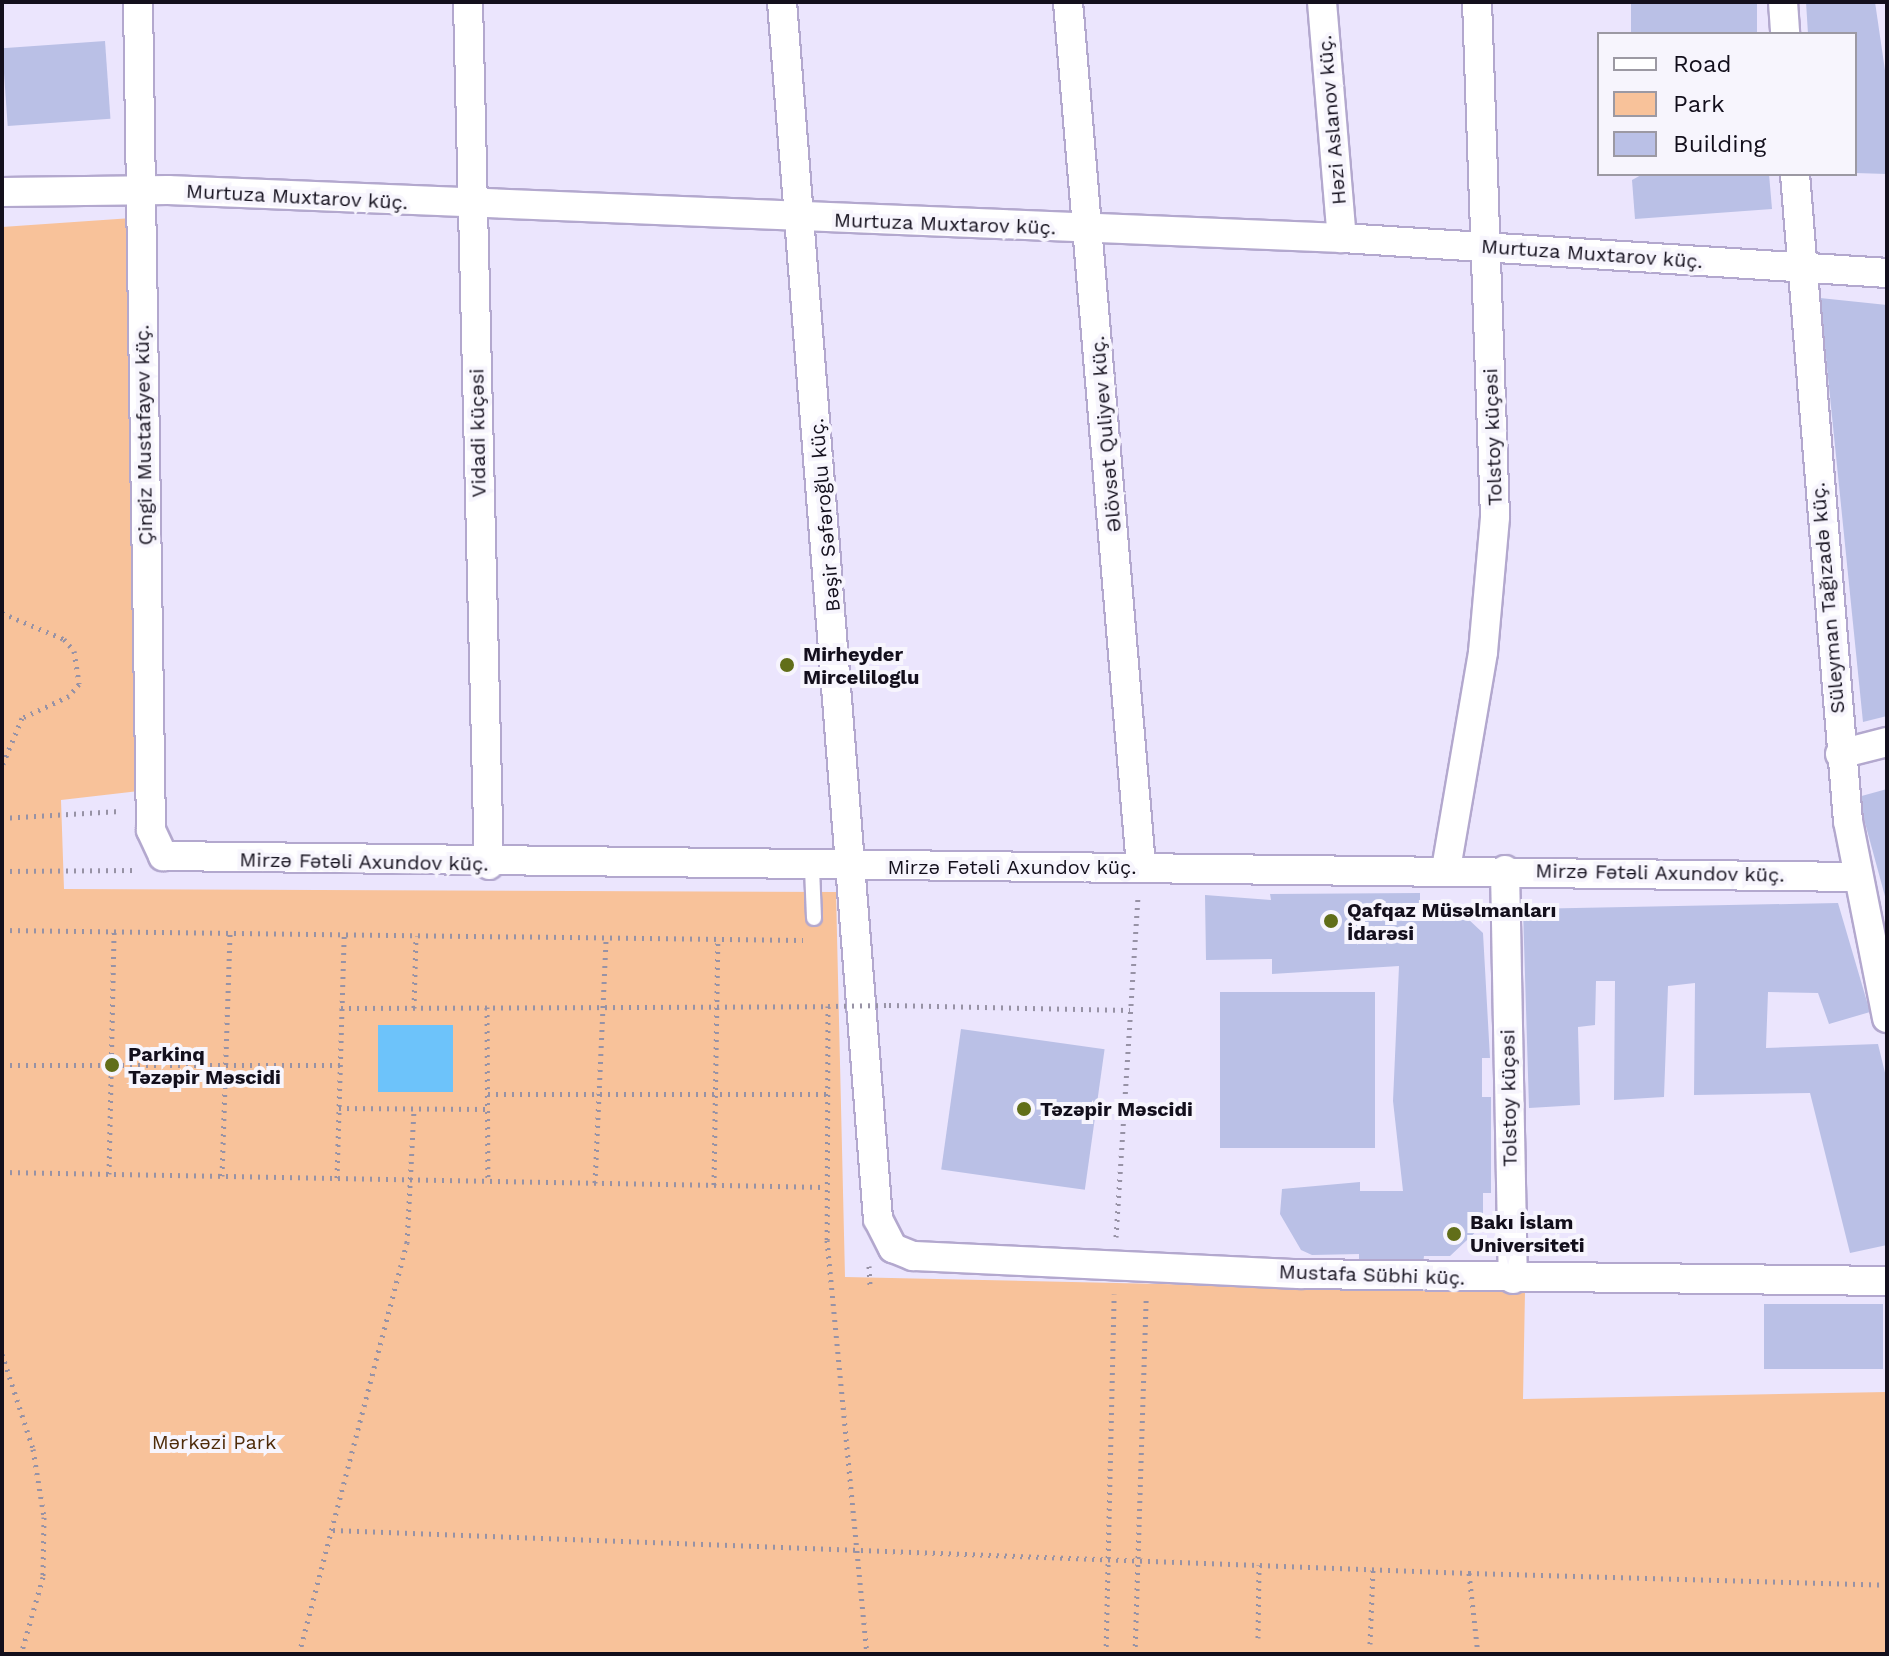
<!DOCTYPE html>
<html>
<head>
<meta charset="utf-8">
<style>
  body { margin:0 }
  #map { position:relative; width:1889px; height:1656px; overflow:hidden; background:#ebe5fd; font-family:"Work Sans",sans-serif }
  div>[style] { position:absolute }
  .green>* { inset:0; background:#f8c29a }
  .water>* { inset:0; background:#6dc3fa; transform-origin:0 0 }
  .building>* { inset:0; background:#bac0e6; transform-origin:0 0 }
  .path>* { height:5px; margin-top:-2.5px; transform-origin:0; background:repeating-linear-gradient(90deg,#9792a5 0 2px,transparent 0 8px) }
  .roads { filter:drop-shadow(2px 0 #b3a8ce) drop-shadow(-2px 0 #b3a8ce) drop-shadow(0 2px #b3a8ce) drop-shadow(0 -2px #b3a8ce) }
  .lane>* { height:14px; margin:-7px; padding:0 7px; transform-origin:7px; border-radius:7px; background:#fff }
  .street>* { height:28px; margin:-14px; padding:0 14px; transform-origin:14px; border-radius:14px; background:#fff }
  .path-bridge>* { height:5px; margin-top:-2.5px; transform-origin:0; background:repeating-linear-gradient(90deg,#9792a5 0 2px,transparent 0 8px) }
  .dots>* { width:22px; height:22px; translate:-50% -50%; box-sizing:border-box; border:4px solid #f7f5fd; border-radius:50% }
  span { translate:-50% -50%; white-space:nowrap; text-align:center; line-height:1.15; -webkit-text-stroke:8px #f7f5fd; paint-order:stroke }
  .street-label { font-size:20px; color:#130f1c }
  .poi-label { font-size:20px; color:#130f1c; font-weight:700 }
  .left { translate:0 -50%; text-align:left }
  .park-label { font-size:20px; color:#4e2b09 }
  .frame { position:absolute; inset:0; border:4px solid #130f1c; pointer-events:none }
  .legend { position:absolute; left:1597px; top:32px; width:260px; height:144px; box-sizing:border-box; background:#f7f5fd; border:2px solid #9c99a3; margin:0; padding:10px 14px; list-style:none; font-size:24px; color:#130f1c }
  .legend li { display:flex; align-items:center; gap:16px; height:40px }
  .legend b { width:40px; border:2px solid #9c99a3 }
</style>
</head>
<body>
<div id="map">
  <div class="green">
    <div style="clip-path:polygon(132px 218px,139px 791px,61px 800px,64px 889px,836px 892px,845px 1277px,1525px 1292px,1523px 1399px,1887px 1392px,1887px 1654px,2px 1654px,2px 227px)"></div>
  </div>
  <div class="water">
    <div style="left:378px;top:1025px;width:75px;height:67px"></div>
  </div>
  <div class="building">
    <div style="left:1631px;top:2px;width:126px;height:32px"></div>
    <div style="clip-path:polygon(1806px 2px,1875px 2px,1887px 84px,1887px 174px,1855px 173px,1855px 34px,1808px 34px)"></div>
    <div style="left:105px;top:41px;width:78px;height:103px;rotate:86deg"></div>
    <div style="clip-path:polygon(1643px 174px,1769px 174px,1772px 209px,1635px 219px,1632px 180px)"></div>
    <div style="clip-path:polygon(1820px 298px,1887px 305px,1887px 716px,1863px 722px)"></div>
    <div style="clip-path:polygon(1887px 789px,1887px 900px,1886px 900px,1858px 797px)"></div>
    <div style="clip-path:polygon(1420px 893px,1420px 903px,1450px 902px,1483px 933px,1490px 1058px,1482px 1058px,1482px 1097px,1491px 1097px,1491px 1193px,1483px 1193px,1483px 1225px,1450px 1256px,1424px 1256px,1423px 1264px,1359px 1264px,1359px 1254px,1312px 1255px,1301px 1250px,1280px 1214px,1282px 1189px,1360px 1182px,1360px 1191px,1403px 1191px,1393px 1101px,1399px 966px,1272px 974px,1272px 959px,1206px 960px,1205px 895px,1271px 900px,1270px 894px)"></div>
    <div style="clip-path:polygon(1838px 903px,1870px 1012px,1829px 1024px,1818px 993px,1768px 992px,1766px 1048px,1878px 1044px,1887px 1081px,1887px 1245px,1850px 1253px,1810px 1093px,1694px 1095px,1695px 983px,1668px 986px,1664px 1097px,1614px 1100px,1615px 981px,1596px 981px,1595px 1025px,1578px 1027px,1580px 1105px,1529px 1108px,1523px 909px)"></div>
    <div style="left:1220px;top:992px;width:155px;height:156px"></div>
    <div style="left:961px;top:1029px;width:145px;height:142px;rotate:8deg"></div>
    <div style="left:1764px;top:1304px;width:119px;height:65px"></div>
  </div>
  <div class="path">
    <div style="left:2px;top:613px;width:67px;rotate:22.8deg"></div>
    <div style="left:64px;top:639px;width:16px;rotate:50deg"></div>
    <div style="left:74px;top:651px;width:33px;rotate:81deg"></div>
    <div style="left:79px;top:684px;width:16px;rotate:130deg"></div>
    <div style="left:69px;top:696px;width:52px;rotate:154.9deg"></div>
    <div style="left:22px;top:718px;width:52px;rotate:112.6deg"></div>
    <div style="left:2px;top:818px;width:118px;rotate:-3.4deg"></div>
    <div style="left:2px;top:871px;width:135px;rotate:-0.4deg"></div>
    <div style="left:2px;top:930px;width:801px;rotate:0.72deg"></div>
    <div style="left:889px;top:1005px;width:241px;rotate:1.2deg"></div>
    <div style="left:487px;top:1007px;width:174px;rotate:89.7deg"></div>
    <div style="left:341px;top:1008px;width:487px;rotate:-0.2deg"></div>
    <div style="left:828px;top:1006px;width:234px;rotate:90.2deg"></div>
    <div style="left:827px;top:1240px;width:416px;rotate:84.5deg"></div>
    <div style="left:414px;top:1008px;width:72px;rotate:-88.4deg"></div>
    <div style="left:2px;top:1065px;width:339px"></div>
    <div style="left:488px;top:1094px;width:338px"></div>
    <div style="left:339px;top:1108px;width:149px;rotate:0.4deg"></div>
    <div style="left:2px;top:1172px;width:823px;rotate:1.04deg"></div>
    <div style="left:109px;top:1174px;width:242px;rotate:-88.8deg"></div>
    <div style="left:222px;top:1176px;width:243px;rotate:-88.1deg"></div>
    <div style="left:337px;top:1178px;width:243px;rotate:-88.3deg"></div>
    <div style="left:595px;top:1183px;width:245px;rotate:-87.4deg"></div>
    <div style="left:714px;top:1185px;width:246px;rotate:-89.1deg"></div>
    <div style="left:1116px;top:1237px;width:339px;rotate:-86.3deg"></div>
    <div style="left:869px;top:1266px;width:21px;rotate:87deg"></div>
    <div style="left:2px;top:1354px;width:100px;rotate:71.9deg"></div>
    <div style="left:33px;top:1449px;width:69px;rotate:80.8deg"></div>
    <div style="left:44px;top:1517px;width:60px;rotate:91deg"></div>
    <div style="left:43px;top:1577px;width:80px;rotate:105.9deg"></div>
    <div style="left:333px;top:1530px;width:1137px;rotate:2.17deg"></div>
    <div style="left:1469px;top:1573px;width:81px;rotate:83.7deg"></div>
    <div style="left:1469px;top:1573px;width:418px;rotate:1.6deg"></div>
    <div style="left:1258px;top:1638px;width:73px;rotate:-89.2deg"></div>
    <div style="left:1370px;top:1644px;width:75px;rotate:-87.7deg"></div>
    <div style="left:299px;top:1654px;width:425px;rotate:-75.3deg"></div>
    <div style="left:407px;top:1243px;width:135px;rotate:-87deg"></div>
    <div style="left:1106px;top:1654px;width:360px;rotate:-88.7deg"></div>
    <div style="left:1135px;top:1654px;width:359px;rotate:-88.2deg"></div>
  </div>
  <div class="roads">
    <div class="lane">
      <div style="left:812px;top:868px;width:50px;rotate:87.7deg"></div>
    </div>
    <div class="street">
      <div style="left:138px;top:2px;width:828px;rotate:89.1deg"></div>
      <div style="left:151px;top:830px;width:29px;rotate:65deg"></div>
      <div style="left:163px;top:856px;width:1692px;rotate:0.71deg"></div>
      <div style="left:468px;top:2px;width:863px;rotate:88.61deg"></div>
      <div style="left:782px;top:2px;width:1221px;rotate:85.49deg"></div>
      <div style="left:878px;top:1219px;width:33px;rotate:63deg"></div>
      <div style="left:893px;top:1248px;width:22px;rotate:22deg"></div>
      <div style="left:913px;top:1256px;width:387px;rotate:2.7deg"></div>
      <div style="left:1300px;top:1274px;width:587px;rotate:0.68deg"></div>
      <div style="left:1068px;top:2px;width:867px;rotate:85.17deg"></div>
      <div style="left:1322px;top:2px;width:237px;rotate:85.2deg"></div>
      <div style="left:1783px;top:2px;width:32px;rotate:86deg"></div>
      <div style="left:1795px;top:174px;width:649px;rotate:85.32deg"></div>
      <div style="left:1848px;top:821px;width:201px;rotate:78.8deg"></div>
      <div style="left:2px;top:192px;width:166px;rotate:-0.7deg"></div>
      <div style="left:168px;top:190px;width:1175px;rotate:2.34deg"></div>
      <div style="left:1342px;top:238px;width:546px;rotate:3.67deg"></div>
      <div style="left:1840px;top:754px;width:49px;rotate:-14.3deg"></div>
      <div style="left:1446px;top:869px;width:220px;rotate:-80.3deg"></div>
      <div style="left:1483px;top:652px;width:136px;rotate:-84.9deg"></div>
      <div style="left:1495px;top:517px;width:515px;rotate:-92deg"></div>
      <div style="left:1505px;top:870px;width:409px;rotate:88.9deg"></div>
    </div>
  </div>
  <div class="path-bridge">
    <div style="left:828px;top:1006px;width:60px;rotate:-1deg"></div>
  </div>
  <div class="dots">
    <div style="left:787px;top:665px;background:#616e19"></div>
    <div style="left:1331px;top:921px;background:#616e19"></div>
    <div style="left:112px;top:1065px;background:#616e19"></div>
    <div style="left:1024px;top:1109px;background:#616e19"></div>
    <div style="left:1454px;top:1234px;background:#616e19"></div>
  </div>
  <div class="street-label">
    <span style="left:1332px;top:120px;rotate:-95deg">Həzi Aslanov küç.</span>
    <span style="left:297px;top:197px;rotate:3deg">Murtuza Muxtarov küç.</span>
    <span style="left:945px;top:224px;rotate:2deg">Murtuza Muxtarov küç.</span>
    <span style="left:1592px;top:254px;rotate:4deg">Murtuza Muxtarov küç.</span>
    <span style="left:478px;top:433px;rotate:-91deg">Vidadi küçəsi</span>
    <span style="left:1106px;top:434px;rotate:-95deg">Əlövsət Quliyev küç.</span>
    <span style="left:144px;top:435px;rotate:-91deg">Çingiz Mustafayev küç.</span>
    <span style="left:1493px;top:437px;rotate:-92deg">Tolstoy küçəsi</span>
    <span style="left:825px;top:515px;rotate:-95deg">Bəşir Səfəroğlu küç.</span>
    <span style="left:1828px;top:598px;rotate:-95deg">Süleyman Tağızadə küç.</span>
    <span style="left:364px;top:862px;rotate:1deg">Mirzə Fətəli Axundov küç.</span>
    <span style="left:1012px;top:867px">Mirzə Fətəli Axundov küç.</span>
    <span style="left:1660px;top:873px;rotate:1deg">Mirzə Fətəli Axundov küç.</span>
    <span style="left:1509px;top:1098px;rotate:-91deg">Tolstoy küçəsi</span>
    <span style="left:1372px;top:1275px;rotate:2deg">Mustafa Sübhi küç.</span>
  </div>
  <div class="poi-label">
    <span class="left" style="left:803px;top:666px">Mirheyder<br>Mirceliloglu</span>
    <span class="left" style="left:1347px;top:922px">Qafqaz Müsəlmanları<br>İdarəsi</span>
    <span class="left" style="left:128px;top:1066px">Parkinq<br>Təzəpir Məscidi</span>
    <span class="left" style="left:1040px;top:1109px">Təzəpir Məscidi</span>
    <span class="left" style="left:1470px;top:1234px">Bakı İslam<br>Universiteti</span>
  </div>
  <div class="park-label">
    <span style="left:214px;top:1442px">Mərkəzi Park</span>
  </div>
  <div class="frame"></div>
  <ul class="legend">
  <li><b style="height:10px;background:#fff"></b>Road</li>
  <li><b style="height:22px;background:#f8c29a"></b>Park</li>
  <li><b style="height:22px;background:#bac0e6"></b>Building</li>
  </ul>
</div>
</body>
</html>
